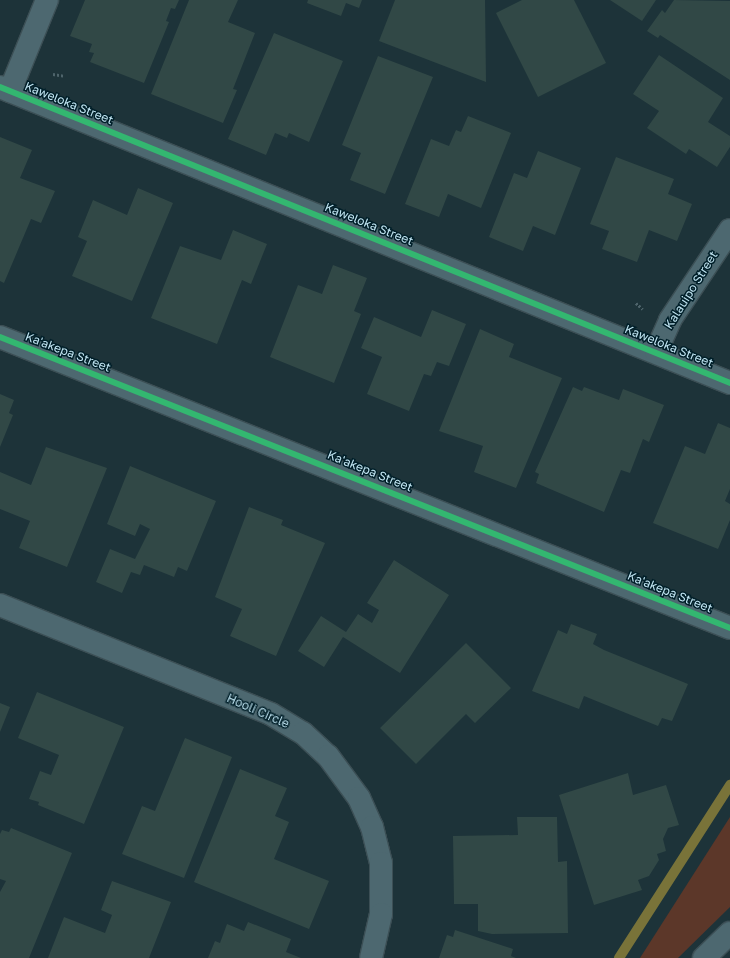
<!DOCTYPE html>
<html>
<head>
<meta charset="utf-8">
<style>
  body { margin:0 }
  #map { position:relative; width:730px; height:958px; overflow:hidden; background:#1d3339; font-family:"Golos Text",sans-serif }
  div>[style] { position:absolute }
  .green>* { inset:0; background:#5c3729 }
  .stream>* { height:10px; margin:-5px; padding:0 5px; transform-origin:5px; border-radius:5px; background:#797339 }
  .building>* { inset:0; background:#314846 }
  .path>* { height:2.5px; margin-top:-1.25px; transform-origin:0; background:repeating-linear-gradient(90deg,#4e646b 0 2px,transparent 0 4px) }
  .roads { filter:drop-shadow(1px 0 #3c4f55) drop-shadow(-1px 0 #3c4f55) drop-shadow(0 1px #3c4f55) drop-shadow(0 -1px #3c4f55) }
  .minor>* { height:22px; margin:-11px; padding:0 11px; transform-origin:11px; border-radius:11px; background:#4d6870 }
  .cycleway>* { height:6px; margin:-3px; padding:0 3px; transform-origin:3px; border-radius:3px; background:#33b770 }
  span { translate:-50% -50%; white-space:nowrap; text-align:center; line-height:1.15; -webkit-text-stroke:3px #001f29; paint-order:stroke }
  .street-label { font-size:12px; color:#c2e6f3 }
</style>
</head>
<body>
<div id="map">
  <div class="green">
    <div style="clip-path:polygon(730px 817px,730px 907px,678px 958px,640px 958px)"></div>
  </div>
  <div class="stream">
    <div style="left:619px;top:958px;width:206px;rotate:-57.3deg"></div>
  </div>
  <div class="building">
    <div style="clip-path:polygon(85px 0,179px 0,175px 9px,171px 8px,166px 21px,169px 22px,144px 83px,90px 62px,94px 53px,89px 52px,92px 44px,70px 36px)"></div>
    <div style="clip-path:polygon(189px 0,238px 0,228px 22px,255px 33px,233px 89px,237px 90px,223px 123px,151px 94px)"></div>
    <div style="clip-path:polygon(308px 0,362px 0,359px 8px,346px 3px,341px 16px,307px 3px)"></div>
    <div style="clip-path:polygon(395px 0,485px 0,486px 82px,379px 41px)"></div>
    <div style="clip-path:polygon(522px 0,574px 0,606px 63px,538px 97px,496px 13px)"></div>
    <div style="clip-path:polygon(610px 0,656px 0,642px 21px)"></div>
    <div style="clip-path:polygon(674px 0,730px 1px,730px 80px,660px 35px,658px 38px,647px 31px,662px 10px,665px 13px)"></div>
    <div style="clip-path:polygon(274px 33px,343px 61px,309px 142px,289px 133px,287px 138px,275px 133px,266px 155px,228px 139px)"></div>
    <div style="clip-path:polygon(659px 55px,723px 98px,708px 122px,730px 136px,730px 147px,717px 167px,689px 149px,686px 154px,647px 128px,659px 111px,633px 94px)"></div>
    <div style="clip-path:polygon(378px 56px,433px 77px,385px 194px,350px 180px,361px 153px,342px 145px)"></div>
    <div style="clip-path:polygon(468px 116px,511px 133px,481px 208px,448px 194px,439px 217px,405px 204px,431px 139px,449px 146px,456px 130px,461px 132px)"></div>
    <div style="clip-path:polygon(0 137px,32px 150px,20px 178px,55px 191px,41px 223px,31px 219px,4px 283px,0 281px)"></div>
    <div style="clip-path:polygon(538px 151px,581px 168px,555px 235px,533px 226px,523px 251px,489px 237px,514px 173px,527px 178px)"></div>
    <div style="clip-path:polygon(616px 157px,674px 179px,668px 194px,692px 204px,677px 241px,649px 230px,637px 262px,602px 249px,609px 231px,590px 224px)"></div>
    <div style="clip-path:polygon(138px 188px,173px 203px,132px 301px,72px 276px,87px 241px,78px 237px,93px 200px,127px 215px)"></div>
    <div style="clip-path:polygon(233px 230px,267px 244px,251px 284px,242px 280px,217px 344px,151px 318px,180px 246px,221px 260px)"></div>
    <div style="clip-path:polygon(333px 265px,367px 278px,354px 311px,361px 314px,334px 383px,270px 357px,298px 285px,322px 294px)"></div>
    <div style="clip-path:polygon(432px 310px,466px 324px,449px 366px,437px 362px,431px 376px,424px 374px,409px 411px,367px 394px,382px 357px,361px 348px,374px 317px,421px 337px)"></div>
    <div style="clip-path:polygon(480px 329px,514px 344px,509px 357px,562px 378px,516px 488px,474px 472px,483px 446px,439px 431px)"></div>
    <div style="clip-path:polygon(573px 387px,582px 391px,584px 387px,619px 400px,623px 389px,664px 405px,649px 442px,643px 439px,630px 473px,621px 470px,604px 512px,536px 483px,539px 474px,535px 472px)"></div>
    <div style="clip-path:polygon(0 394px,14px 400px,9px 413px,13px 415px,0 447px)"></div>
    <div style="clip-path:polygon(718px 423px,730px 428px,730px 489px,725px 501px,730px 504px,730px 520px,718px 549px,653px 523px,685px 446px,705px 454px)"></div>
    <div style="clip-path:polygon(46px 447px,107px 468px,67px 567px,19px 548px,30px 521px,0 509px,0 472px,31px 485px)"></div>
    <div style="clip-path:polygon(130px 466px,216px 501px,187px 571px,178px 567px,174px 577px,144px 565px,140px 575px,131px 572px,122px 593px,96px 582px,110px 549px,135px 559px,150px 529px,140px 524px,135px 536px,107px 524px)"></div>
    <div style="clip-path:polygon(249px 507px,283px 520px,281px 525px,325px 543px,276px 656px,230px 636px,242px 609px,215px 597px)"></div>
    <div style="clip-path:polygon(394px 560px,449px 595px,400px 673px,343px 637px,324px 667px,298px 651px,321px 616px,346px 632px,358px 614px,372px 623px,379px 610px,367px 603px)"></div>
    <div style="clip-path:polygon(571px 624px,597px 634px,593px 644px,604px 650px,688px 684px,672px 721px,662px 718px,658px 726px,584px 696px,579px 709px,532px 691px,558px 630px,567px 634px)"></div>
    <div style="clip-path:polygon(466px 643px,511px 688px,475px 723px,466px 714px,416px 764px,380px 728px)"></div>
    <div style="clip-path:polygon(37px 692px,124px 727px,84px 824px,38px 805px,39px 802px,29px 799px,40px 771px,51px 775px,59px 755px,18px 738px)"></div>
    <div style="clip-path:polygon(0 703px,10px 707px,0 732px)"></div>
    <div style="clip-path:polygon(185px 738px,232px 757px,184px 878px,122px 854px,142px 806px,155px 811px)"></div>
    <div style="clip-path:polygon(240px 769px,287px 788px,275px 816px,289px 822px,274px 859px,329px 881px,309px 929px,194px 882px)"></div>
    <div style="clip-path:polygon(628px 773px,633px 795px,666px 785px,679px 825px,668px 828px,663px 839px,666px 851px,657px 854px,659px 860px,649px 876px,638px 880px,642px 890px,594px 905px,559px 795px)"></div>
    <div style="clip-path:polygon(517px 817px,557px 817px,558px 862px,567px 861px,568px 933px,492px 934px,478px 931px,478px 904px,454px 904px,453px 836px,518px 835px)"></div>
    <div style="clip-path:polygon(11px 828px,72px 853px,29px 958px,0 958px,0 892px,6px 881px,0 879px,0 834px,2px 830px,9px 832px)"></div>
    <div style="clip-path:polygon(112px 881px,171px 902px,149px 958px,48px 958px,64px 917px,105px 933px,112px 915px,101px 910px)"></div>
    <div style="clip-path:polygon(248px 922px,291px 939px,286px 952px,301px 958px,208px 958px,215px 941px,220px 943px,227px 924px,244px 931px)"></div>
    <div style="clip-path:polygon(455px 930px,513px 949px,511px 956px,516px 958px,439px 958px,447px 935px,453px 937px)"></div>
  </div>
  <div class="path">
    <div style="left:53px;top:74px;width:12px;rotate:9deg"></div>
    <div style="left:636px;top:303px;width:9px;rotate:41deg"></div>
  </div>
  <div class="roads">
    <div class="minor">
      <div style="left:0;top:87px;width:788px;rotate:22.07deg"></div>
      <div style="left:10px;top:91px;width:98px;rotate:-67.9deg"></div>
      <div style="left:0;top:337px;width:786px;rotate:21.73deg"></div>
      <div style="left:656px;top:352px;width:35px;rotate:-66deg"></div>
      <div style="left:670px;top:320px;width:108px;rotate:-56.3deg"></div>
      <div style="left:0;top:605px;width:292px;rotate:21.9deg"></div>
      <div style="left:271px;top:714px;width:37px;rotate:31deg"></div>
      <div style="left:303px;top:733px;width:34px;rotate:43deg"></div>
      <div style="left:328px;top:756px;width:52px;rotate:53.6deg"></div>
      <div style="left:359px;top:798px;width:32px;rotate:66deg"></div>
      <div style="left:372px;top:827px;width:37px;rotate:76deg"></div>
      <div style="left:381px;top:863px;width:51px;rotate:90deg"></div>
      <div style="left:381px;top:914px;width:45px;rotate:102.8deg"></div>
      <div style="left:704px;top:958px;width:36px;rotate:-44deg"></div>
    </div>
  </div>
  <div class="cycleway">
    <div style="left:0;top:87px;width:788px;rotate:22.07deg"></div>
    <div style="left:0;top:337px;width:786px;rotate:21.73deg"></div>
  </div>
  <div class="street-label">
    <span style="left:69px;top:103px;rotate:22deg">Kaweloka Street</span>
    <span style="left:369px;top:224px;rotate:22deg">Kaweloka Street</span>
    <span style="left:691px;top:290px;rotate:-58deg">Kalauipo Street</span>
    <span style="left:669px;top:346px;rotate:22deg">Kaweloka Street</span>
    <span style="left:68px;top:352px;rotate:21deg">Ka'akepa Street</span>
    <span style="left:370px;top:471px;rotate:22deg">Ka'akepa Street</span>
    <span style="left:670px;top:592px;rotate:22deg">Ka'akepa Street</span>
    <span style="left:258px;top:711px;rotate:24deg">Hooli Circle</span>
  </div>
</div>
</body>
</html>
